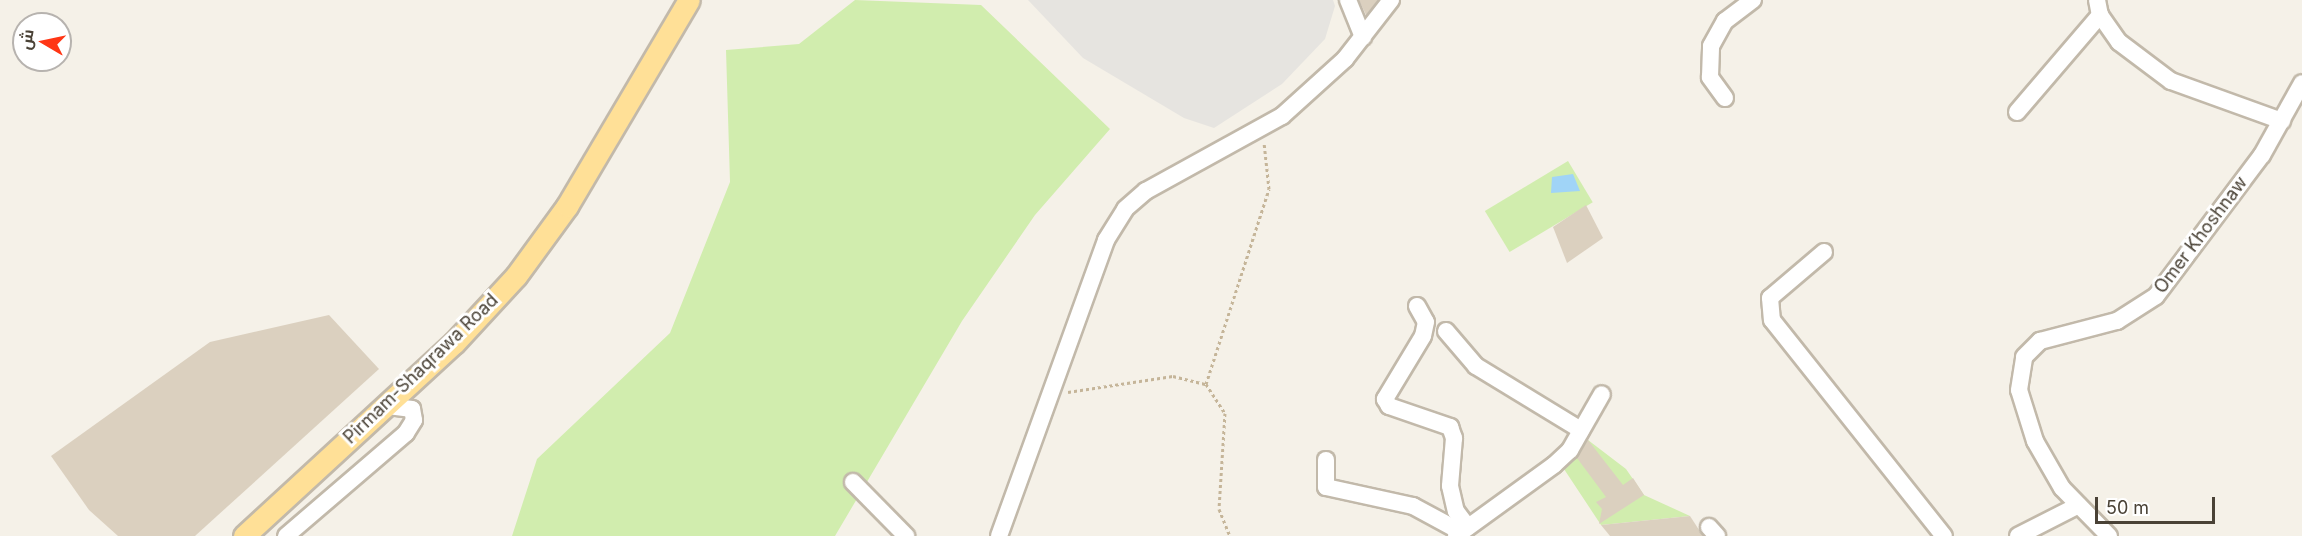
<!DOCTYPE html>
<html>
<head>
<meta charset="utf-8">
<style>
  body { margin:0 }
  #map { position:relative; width:2302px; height:536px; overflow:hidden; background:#f5f1e8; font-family:Inter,Cairo,sans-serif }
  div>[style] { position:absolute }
  .green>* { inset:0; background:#d1edae; transform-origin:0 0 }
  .parking>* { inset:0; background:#e6e4e0 }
  .water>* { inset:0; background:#a0d4f7 }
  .building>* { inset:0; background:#dbd0bf }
  .path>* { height:3px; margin-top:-1.5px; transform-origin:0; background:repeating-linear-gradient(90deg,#c5b599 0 3px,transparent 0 6px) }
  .roads { filter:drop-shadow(2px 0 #c2b9aa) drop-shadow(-2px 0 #c2b9aa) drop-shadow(0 2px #c2b9aa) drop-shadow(0 -2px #c2b9aa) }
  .minor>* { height:16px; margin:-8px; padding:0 8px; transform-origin:8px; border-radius:8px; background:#fff }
  .major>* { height:21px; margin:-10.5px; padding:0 10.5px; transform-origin:10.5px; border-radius:10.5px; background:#ffe097 }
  span { translate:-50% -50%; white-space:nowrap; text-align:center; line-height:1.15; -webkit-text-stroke:6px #fff; paint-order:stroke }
  .street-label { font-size:18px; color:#4a4236 }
  .north { position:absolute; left:12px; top:12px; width:60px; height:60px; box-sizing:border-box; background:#fff; border:2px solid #b7b3af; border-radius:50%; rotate:279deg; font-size:16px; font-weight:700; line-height:24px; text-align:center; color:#4a4236 }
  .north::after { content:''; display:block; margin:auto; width:21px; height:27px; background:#ff3615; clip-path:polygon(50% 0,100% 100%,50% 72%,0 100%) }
  .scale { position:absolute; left:2095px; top:497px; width:120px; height:27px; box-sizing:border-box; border:3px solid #4a4236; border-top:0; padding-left:8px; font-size:18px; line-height:21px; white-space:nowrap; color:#4a4236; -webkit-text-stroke:4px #fff; paint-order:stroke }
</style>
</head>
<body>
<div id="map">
  <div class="green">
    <div style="clip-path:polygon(855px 0,981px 5px,1110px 129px,1035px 215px,962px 321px,835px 536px,512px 536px,537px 459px,670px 333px,730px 182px,726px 50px,799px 44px)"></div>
    <div style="left:1568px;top:161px;width:48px;height:97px;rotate:59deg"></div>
    <div style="clip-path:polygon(1588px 440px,1626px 469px,1644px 495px,1690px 516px,1601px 525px,1560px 463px)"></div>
  </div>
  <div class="parking">
    <div style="clip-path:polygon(1028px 0,1333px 0,1335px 6px,1325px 39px,1282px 84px,1214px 128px,1184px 118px,1083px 58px)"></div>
  </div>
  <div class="water">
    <div style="clip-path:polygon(1573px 174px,1580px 191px,1551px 193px,1552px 177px)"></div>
  </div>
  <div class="building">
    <div style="clip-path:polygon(1359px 0,1378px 0,1366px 15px)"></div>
    <div style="clip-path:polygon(1586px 205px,1603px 238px,1567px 263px,1553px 227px)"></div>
    <div style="clip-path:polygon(329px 315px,379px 369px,195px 536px,118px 536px,89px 510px,51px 456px,210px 342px)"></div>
    <div style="clip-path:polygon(1588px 440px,1623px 485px,1633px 478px,1644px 495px,1599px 524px,1602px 509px,1596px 502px,1606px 497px,1577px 458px)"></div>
    <div style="clip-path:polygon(1690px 516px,1703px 536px,1610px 536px,1601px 525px)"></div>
  </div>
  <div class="path">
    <div style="left:1206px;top:384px;width:205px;rotate:-72.1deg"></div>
    <div style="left:1269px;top:189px;width:47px;rotate:-96.1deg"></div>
    <div style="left:1068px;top:392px;width:106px;rotate:-8.7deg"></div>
    <div style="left:1173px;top:376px;width:34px;rotate:14deg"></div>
    <div style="left:1206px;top:384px;width:35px;rotate:57deg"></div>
    <div style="left:1225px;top:413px;width:96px;rotate:93.6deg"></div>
    <div style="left:1219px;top:509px;width:29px;rotate:68deg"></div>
  </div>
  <div class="roads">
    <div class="minor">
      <div style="left:1348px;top:0;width:40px;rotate:68deg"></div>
      <div style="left:2097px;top:0;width:15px;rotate:79deg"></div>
      <div style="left:2100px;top:15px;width:33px;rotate:55deg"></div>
      <div style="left:2119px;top:42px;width:65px;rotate:36.9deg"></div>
      <div style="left:2171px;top:81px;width:118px;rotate:19.8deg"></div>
      <div style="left:1725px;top:98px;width:26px;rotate:-126deg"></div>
      <div style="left:1710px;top:77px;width:31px;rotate:-88deg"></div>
      <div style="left:1711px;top:46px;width:29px;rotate:-61deg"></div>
      <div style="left:1725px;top:21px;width:35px;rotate:-37deg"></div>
      <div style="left:2017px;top:112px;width:128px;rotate:-49.4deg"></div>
      <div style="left:1824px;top:252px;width:71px;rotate:139.6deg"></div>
      <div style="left:1770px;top:298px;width:22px;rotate:85deg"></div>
      <div style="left:1772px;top:320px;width:276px;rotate:51.5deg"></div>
      <div style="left:1417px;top:306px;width:18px;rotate:61deg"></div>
      <div style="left:1426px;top:322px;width:14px;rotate:102deg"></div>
      <div style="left:1423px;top:336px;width:74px;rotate:121.1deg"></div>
      <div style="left:1385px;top:399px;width:8px;rotate:60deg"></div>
      <div style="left:1389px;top:406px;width:65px;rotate:19deg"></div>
      <div style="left:1450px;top:427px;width:12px;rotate:70deg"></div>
      <div style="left:1454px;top:438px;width:48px;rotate:94.8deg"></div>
      <div style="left:1450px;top:486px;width:26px;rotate:77deg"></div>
      <div style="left:1456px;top:511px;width:20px;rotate:53deg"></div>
      <div style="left:1446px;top:331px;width:46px;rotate:49.4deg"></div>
      <div style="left:1476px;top:366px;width:123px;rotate:31.4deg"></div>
      <div style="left:1326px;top:460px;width:27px;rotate:90deg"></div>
      <div style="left:1326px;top:487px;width:89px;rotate:12.3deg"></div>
      <div style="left:1413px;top:506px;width:55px;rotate:28.4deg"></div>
      <div style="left:853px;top:482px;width:76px;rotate:45.5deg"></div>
      <div style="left:1709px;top:527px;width:12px;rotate:48deg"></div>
      <div style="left:286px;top:536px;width:158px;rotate:-40.6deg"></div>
      <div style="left:406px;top:433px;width:15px;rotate:-58deg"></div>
      <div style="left:414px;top:420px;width:11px;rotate:-100deg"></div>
      <div style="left:412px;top:409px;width:26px;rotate:-173deg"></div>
      <div style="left:999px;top:536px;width:315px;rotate:-70.1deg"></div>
      <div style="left:1106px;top:240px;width:36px;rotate:-58deg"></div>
      <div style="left:1125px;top:209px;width:28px;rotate:-41deg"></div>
      <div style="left:1146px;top:191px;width:155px;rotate:-28.9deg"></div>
      <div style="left:1282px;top:116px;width:85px;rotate:-42.1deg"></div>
      <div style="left:1345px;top:59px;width:75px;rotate:-52.1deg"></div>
      <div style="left:1456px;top:536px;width:121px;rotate:-35.9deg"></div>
      <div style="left:1554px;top:465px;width:22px;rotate:-43deg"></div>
      <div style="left:1570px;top:450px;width:64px;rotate:-60.3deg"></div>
      <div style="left:2018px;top:536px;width:68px;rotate:-26.9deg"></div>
      <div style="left:2109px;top:536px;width:67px;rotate:-134.4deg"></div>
      <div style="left:2062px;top:488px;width:54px;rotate:-119.9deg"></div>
      <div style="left:2035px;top:441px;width:53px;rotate:-107.4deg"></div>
      <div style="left:2019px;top:390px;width:33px;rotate:-81deg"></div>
      <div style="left:2024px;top:357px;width:23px;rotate:-45deg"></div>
      <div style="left:2040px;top:341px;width:80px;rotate:-14.6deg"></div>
      <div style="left:2117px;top:321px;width:46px;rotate:-32.7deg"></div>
      <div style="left:2156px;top:296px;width:176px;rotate:-53.1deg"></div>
      <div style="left:2262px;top:155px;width:82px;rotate:-60.9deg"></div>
    </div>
    <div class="major">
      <div style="left:244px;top:536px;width:285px;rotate:-42.6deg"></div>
      <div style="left:454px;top:343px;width:91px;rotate:-47.2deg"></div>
      <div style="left:516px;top:276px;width:87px;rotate:-53.9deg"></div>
      <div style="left:567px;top:206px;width:239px;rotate:-59.4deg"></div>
    </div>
  </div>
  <div class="street-label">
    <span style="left:2201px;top:235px;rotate:-53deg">Omer Khoshnaw</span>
    <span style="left:421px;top:369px;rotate:-44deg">Pirmam-Shaqrawa Road</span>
  </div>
  <div class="north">ش</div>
  <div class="scale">50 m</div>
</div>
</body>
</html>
